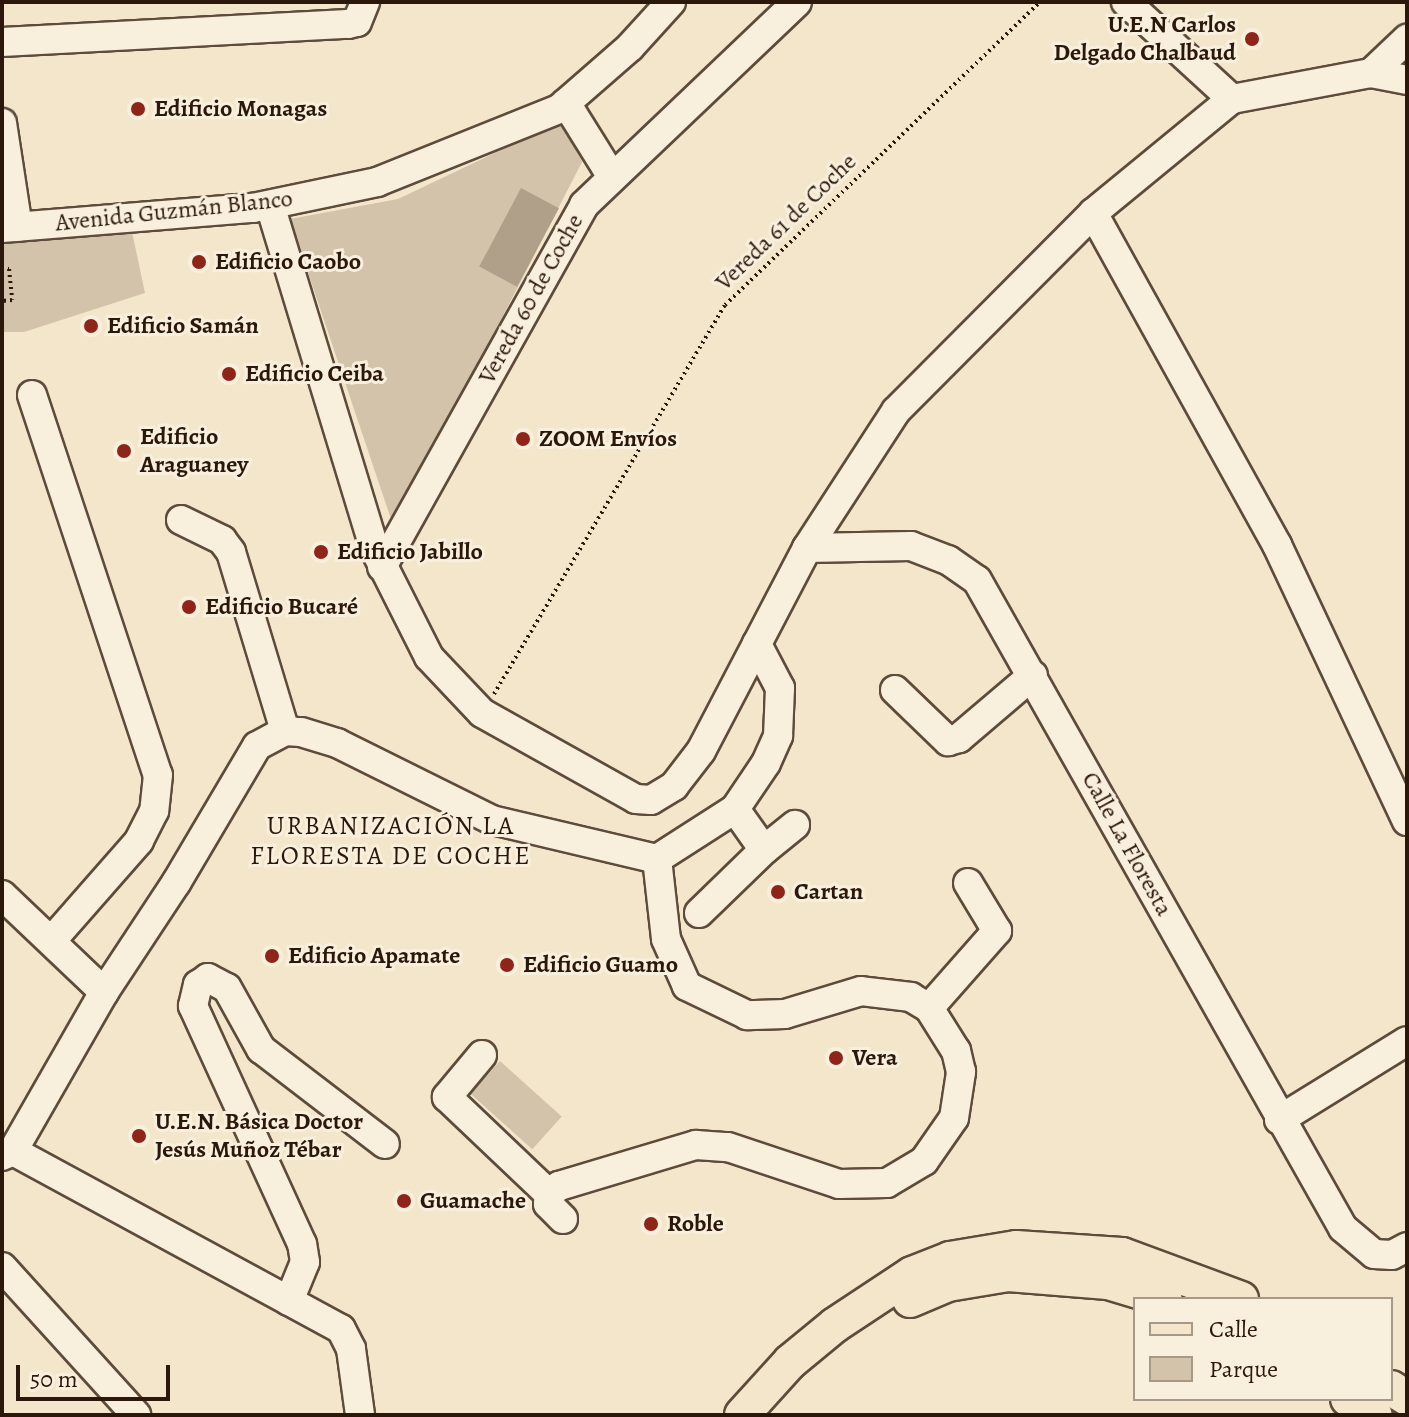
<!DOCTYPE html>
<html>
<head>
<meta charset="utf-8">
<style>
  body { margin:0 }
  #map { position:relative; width:1409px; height:1417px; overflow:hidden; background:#f4e6ca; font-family:Alegreya,serif }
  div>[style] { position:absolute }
  .green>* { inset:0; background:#d2c3aa; transform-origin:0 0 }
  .water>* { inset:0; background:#b0a089; transform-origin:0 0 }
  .path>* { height:4px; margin-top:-2px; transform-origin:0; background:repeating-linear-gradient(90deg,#2c170b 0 2px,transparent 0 6px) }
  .roads { filter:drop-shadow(2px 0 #5e4b3b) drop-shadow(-2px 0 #5e4b3b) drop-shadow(0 2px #5e4b3b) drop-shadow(0 -2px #5e4b3b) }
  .minor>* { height:28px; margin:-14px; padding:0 14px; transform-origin:14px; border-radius:14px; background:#f8efdd }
  .major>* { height:34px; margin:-17px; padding:0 17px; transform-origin:17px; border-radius:17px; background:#f4e6ca }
  .dots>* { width:22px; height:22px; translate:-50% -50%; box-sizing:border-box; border:4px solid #f8efdd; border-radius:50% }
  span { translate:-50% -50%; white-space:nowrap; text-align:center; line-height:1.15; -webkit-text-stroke:6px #f8efdd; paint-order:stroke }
  .poi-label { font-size:24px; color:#2c170b; font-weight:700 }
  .right { translate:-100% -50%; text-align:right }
  .left { translate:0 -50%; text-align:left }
  .street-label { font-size:24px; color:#2c170b }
  .neighbourhood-label { font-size:26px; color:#2c170b; letter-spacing:2px }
  .frame { position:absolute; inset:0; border:4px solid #2c170b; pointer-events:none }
  .legend { position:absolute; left:1133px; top:1297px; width:260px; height:104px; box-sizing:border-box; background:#f8efdd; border:2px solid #a69989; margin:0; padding:10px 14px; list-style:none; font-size:24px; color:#2c170b }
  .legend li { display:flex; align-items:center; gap:16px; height:40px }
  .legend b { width:40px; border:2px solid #a69989 }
  .scale { position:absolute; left:16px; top:1365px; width:154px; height:36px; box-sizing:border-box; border:4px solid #2c170b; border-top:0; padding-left:10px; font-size:24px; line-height:28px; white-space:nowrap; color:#2c170b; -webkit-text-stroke:6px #f8efdd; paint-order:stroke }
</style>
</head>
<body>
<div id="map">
  <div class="green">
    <div style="clip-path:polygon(562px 121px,582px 162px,394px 528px,290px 219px,398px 199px)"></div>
    <div style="clip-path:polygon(131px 227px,145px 293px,24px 332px,2px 332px,2px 236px)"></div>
    <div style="left:500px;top:1061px;width:83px;height:44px;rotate:42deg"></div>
  </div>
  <div class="water">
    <div style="left:521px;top:188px;width:43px;height:89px;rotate:28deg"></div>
  </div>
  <div class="path">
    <div style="left:2px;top:269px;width:7px"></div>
    <div style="left:9px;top:269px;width:31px;rotate:84deg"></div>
    <div style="left:12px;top:300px;width:10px;rotate:174deg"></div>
    <div style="left:494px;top:694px;width:452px;rotate:-59.3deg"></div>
    <div style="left:725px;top:305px;width:437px;rotate:-43.9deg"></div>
  </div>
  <div class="roads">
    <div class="minor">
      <div style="left:1126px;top:2px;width:144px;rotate:42.5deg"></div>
      <div style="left:2px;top:42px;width:346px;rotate:-3deg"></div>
      <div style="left:348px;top:24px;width:9px;rotate:-13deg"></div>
      <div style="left:357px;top:22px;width:22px;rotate:-68deg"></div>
      <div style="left:1371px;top:73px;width:50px;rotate:-43.4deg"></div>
      <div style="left:566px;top:103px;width:87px;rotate:58.1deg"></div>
      <div style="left:2px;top:123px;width:105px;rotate:81.3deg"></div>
      <div style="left:270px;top:205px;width:358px;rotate:73.1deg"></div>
      <div style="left:374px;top:548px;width:122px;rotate:63.2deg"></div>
      <div style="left:429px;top:657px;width:77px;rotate:46.6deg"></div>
      <div style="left:482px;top:713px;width:176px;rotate:29.2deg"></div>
      <div style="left:636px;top:799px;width:15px;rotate:4deg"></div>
      <div style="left:651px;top:800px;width:27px;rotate:-31deg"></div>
      <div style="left:674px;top:786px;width:44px;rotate:-52.4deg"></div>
      <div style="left:701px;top:751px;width:229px;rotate:-62.4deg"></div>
      <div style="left:807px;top:548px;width:163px;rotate:-57deg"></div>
      <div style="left:896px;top:411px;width:279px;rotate:-45.1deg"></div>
      <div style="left:1093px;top:213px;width:180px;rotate:-39.4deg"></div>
      <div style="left:1232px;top:99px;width:141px;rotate:-10.6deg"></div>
      <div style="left:1371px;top:73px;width:37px;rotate:11deg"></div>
      <div style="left:1093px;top:213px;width:380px;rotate:61deg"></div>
      <div style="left:1277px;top:545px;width:305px;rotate:64.8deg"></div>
      <div style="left:2px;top:228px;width:252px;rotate:-4.6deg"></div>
      <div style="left:253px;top:208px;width:127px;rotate:-11.8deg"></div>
      <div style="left:377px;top:182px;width:196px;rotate:-21.9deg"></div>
      <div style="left:559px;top:109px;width:94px;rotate:-41.1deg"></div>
      <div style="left:630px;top:47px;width:61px;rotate:-47.7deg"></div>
      <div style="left:32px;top:395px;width:400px;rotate:71.7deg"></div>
      <div style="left:158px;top:775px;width:36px;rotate:96deg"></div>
      <div style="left:154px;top:811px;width:34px;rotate:117deg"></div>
      <div style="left:139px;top:841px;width:132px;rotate:131.3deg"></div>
      <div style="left:181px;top:520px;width:46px;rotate:26deg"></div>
      <div style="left:222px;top:540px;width:15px;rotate:53deg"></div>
      <div style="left:231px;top:552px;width:187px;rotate:73.2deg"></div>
      <div style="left:807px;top:548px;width:104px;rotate:-1.1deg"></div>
      <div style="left:911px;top:546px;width:40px;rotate:21deg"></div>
      <div style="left:948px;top:560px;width:35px;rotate:35deg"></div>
      <div style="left:977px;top:580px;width:744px;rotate:60.54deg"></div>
      <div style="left:1343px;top:1228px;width:40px;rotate:40deg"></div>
      <div style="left:1374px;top:1254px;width:18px;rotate:3deg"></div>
      <div style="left:1392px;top:1255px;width:17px;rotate:-28deg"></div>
      <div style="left:382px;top:567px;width:415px;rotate:-60.8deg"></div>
      <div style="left:584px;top:205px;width:294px;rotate:-43.6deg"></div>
      <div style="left:895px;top:690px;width:74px;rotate:43.9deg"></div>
      <div style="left:948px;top:741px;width:11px;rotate:-15deg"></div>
      <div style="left:959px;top:738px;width:97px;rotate:-40.4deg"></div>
      <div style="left:735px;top:809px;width:50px;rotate:54.7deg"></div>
      <div style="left:764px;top:850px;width:40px;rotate:-39deg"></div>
      <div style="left:2px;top:895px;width:141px;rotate:43.6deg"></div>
      <div style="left:699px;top:913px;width:91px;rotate:-44.1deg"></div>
      <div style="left:929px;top:1008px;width:103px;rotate:-48.6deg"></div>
      <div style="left:997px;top:931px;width:56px;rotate:-121.1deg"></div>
      <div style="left:482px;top:1055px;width:55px;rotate:129.8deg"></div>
      <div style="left:447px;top:1097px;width:141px;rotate:43.6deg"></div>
      <div style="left:1279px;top:1120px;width:150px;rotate:-31.7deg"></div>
      <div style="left:13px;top:1151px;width:373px;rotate:28.5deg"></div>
      <div style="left:341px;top:1329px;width:22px;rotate:63deg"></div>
      <div style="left:351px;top:1349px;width:67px;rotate:82.2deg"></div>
      <div style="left:2px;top:1156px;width:12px;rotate:-24deg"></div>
      <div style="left:13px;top:1151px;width:183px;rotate:-60.2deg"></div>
      <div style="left:104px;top:992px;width:131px;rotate:-56.6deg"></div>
      <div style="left:176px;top:883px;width:159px;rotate:-59.4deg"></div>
      <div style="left:257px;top:746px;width:32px;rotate:-28deg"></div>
      <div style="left:285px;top:731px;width:16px;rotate:4deg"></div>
      <div style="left:301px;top:732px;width:38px;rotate:17deg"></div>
      <div style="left:337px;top:743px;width:173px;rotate:26.4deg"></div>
      <div style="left:492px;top:820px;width:170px;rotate:13.3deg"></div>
      <div style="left:657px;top:859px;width:93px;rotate:-32.7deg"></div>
      <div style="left:735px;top:809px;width:55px;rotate:-56deg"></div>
      <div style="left:766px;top:763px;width:30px;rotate:-66deg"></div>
      <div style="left:778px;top:736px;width:48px;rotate:-87.6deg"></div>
      <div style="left:780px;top:688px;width:50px;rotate:-117.6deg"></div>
      <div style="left:563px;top:1219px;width:21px;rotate:-135deg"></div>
      <div style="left:548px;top:1204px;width:10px;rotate:-84deg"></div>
      <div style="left:549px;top:1194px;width:13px;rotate:-39deg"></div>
      <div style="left:559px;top:1186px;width:143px;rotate:-16.7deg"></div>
      <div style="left:696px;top:1145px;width:32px;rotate:4deg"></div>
      <div style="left:728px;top:1147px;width:117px;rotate:18.4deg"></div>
      <div style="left:839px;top:1184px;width:48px;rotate:-1.2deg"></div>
      <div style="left:887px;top:1183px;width:43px;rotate:-30.7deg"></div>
      <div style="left:924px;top:1161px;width:52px;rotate:-55.1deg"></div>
      <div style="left:954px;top:1118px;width:47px;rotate:-81.3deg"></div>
      <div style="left:961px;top:1072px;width:22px;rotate:-103deg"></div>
      <div style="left:956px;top:1051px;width:51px;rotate:-122.1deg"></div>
      <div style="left:929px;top:1008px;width:21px;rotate:-149deg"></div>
      <div style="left:911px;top:997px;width:50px;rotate:-173.2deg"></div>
      <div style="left:861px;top:991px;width:79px;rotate:163.2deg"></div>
      <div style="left:785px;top:1014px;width:38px;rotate:178deg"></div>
      <div style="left:747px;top:1015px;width:67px;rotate:-154.2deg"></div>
      <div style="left:687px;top:986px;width:51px;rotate:-114.1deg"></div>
      <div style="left:666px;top:939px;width:81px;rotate:-96.4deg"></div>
      <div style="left:2px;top:1267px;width:200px;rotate:47.8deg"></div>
      <div style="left:289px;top:1301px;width:42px;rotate:-67.7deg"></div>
      <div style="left:305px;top:1262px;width:18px;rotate:-99deg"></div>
      <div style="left:302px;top:1244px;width:262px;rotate:-114.6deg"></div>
      <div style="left:193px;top:1006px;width:22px;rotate:-77deg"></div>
      <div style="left:198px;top:985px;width:12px;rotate:-35deg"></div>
      <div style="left:208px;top:978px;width:21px;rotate:28deg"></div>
      <div style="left:227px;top:988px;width:70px;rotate:60.9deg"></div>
      <div style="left:261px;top:1049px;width:156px;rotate:37.5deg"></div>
    </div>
    <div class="major">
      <div style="left:910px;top:1300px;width:41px;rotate:-22.8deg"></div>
      <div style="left:948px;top:1284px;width:61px;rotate:-9.5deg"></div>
      <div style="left:1008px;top:1274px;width:100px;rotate:4.6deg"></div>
      <div style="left:1108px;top:1282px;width:59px;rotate:16.6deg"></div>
      <div style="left:1391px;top:1388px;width:19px;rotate:32deg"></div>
      <div style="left:1348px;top:1399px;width:31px;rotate:31deg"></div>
      <div style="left:742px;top:1415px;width:72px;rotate:-47.8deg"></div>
      <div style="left:790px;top:1362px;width:58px;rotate:-39.4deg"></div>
      <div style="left:835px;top:1325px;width:92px;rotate:-33.5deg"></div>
      <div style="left:912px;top:1274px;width:41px;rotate:-21.5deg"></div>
      <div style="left:950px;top:1259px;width:67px;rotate:-9.5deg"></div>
      <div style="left:1016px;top:1248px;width:106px;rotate:3.8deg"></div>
      <div style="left:1122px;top:1255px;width:127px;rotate:20.3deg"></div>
    </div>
  </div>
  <div class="dots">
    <div style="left:1252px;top:39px;background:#8f2418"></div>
    <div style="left:138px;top:109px;background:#8f2418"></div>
    <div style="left:199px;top:262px;background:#8f2418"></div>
    <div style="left:91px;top:326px;background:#8f2418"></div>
    <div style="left:229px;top:374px;background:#8f2418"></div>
    <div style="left:523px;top:439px;background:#8f2418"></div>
    <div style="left:124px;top:451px;background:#8f2418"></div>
    <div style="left:321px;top:552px;background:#8f2418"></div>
    <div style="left:189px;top:607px;background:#8f2418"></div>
    <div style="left:778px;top:892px;background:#8f2418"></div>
    <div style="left:272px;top:956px;background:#8f2418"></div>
    <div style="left:507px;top:965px;background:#8f2418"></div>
    <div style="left:836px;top:1058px;background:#8f2418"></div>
    <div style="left:139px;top:1136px;background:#8f2418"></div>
    <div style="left:404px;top:1201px;background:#8f2418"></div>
    <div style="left:651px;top:1224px;background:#8f2418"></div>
  </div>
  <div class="poi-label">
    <span class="right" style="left:1236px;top:39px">U.E.N Carlos<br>Delgado Chalbaud</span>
    <span class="left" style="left:154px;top:109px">Edificio Monagas</span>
    <span class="left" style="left:215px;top:262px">Edificio Caobo</span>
    <span class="left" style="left:107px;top:326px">Edificio Samán</span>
    <span class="left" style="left:245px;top:374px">Edificio Ceiba</span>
    <span class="left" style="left:140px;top:451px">Edificio<br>Araguaney</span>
    <span class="left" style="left:539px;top:439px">ZOOM Envíos</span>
    <span class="left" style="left:337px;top:552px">Edificio Jabillo</span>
    <span class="left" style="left:205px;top:607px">Edificio Bucaré</span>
    <span class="left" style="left:794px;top:892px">Cartan</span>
    <span class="left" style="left:288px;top:956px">Edificio Apamate</span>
    <span class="left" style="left:523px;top:965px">Edificio Guamo</span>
    <span class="left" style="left:852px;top:1058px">Vera</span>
    <span class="left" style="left:155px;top:1136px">U.E.N. Básica Doctor<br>Jesús Muñoz Tébar</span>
    <span class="left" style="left:420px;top:1201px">Guamache</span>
    <span class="left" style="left:667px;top:1224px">Roble</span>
  </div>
  <div class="street-label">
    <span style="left:174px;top:211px;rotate:-6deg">Avenida Guzmán Blanco</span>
    <span style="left:786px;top:222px;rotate:-44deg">Vereda 61 de Coche</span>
    <span style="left:531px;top:299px;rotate:-61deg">Vereda 60 de Coche</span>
    <span style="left:1127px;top:844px;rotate:61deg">Calle La Floresta</span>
  </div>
  <div class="neighbourhood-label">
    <span style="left:391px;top:841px">URBANIZACIÓN LA<br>FLORESTA DE COCHE</span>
  </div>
  <div class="frame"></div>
  <ul class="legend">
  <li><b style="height:10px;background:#f4e6ca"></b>Calle</li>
  <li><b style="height:22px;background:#d2c3aa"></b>Parque</li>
  </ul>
  <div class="scale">50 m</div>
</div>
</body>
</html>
